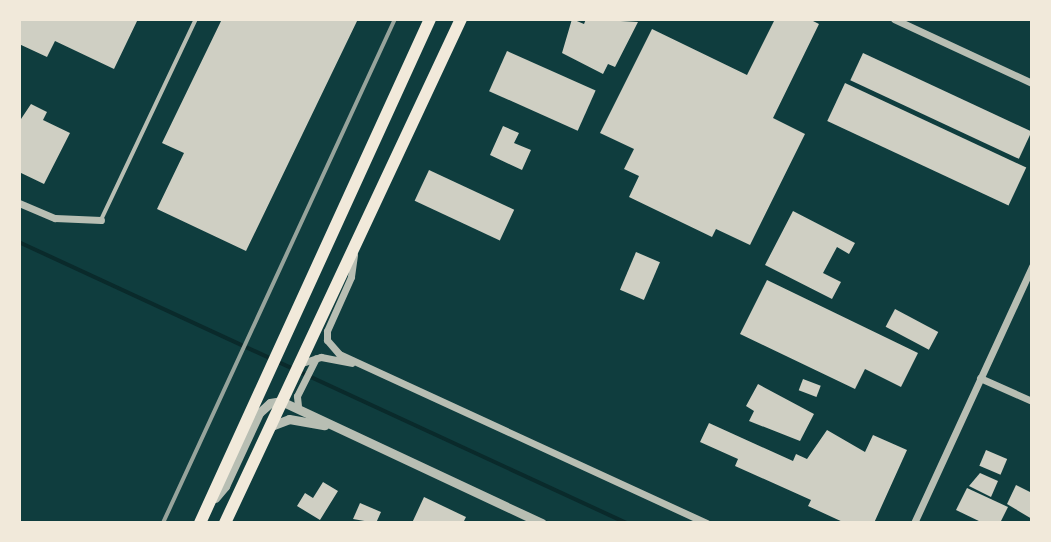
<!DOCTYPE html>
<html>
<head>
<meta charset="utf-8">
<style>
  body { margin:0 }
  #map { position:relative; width:1051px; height:542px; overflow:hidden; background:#0f3d3e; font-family:Ubuntu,sans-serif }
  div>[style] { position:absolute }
  .stream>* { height:3.5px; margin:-1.75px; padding:0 1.75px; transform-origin:1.75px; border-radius:1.75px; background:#0a2a2b }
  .building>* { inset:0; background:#cfcfc3; transform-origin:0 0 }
  .service>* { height:3.5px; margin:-1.75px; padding:0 1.75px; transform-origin:1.75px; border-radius:1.75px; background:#b8beb3 }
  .minor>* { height:7px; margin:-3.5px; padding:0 3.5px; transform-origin:3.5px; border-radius:3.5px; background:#b8beb3 }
  .tertiary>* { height:9px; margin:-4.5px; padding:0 4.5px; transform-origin:4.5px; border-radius:4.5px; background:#b8beb3 }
  .trunk>* { height:12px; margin:-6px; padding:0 6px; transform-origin:6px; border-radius:6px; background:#f1e9da }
  .rail>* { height:3.5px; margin:-1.75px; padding:0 1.75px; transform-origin:1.75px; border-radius:1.75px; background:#97a49c }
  span { translate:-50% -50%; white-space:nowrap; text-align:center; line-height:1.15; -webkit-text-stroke:5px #f1e9da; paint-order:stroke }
  .frame { position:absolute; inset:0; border:21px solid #f1e9da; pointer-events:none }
</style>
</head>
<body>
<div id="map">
  <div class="stream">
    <div style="left:19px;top:242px;width:670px;rotate:24.81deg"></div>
  </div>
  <div class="building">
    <div style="clip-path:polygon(19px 19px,138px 19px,114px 69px,55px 41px,47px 57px,19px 44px)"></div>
    <div style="clip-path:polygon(222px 19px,358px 19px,246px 251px,157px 209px,184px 153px,162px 143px)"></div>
    <div style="clip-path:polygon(572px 19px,584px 24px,586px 19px,638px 22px,615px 67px,608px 64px,603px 74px,562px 53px)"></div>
    <div style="clip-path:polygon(775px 19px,809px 19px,819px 24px,773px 118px,805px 134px,750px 245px,716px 229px,712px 237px,629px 197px,639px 176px,624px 169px,634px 149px,600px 133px,652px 29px,747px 75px)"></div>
    <div style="left:507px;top:51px;width:97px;height:44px;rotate:24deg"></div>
    <div style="left:863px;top:53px;width:186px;height:30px;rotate:25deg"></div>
    <div style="left:845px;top:83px;width:200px;height:42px;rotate:25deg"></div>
    <div style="clip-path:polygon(31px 104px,47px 112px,43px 120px,70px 133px,44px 184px,19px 172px,19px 122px)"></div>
    <div style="clip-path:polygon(503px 126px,519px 133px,514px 143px,531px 150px,522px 170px,490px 155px)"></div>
    <div style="left:429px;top:170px;width:94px;height:34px;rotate:25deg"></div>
    <div style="clip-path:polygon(793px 211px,855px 243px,849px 254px,837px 247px,823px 273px,841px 282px,832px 299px,765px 265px)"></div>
    <div style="left:636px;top:252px;width:26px;height:41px;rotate:23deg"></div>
    <div style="clip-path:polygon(767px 280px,918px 353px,901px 387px,865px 369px,855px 389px,740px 334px)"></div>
    <div style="left:895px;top:309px;width:49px;height:20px;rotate:28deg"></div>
    <div style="left:803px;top:379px;width:19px;height:12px;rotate:21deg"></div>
    <div style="clip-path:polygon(758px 384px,814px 414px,800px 441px,749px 421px,754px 411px,746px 406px)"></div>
    <div style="clip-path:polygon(709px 423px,793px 461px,796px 454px,807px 459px,827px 430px,865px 452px,873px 435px,907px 450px,874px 523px,845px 523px,808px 506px,811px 500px,735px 466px,738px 459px,700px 442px)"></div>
    <div style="left:986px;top:450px;width:23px;height:17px;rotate:23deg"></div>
    <div style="clip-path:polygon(980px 473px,998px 481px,991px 497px,969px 486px)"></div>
    <div style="clip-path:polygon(323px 482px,338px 491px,320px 520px,297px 506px,305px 493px,313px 498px)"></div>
    <div style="clip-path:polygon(1016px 485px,1032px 493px,1032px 519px,1007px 504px)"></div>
    <div style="clip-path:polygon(967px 488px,1008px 507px,1000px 523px,983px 523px,956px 510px)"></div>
    <div style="clip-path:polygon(424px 497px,466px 517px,463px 523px,412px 523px)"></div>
    <div style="clip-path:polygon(360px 503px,381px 512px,376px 523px,353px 519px)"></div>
  </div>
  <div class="service">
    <div style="left:101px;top:220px;width:222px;rotate:-64.7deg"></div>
  </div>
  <div class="minor">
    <div style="left:894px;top:19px;width:152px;rotate:24.9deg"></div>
    <div style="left:19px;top:203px;width:39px;rotate:23deg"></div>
    <div style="left:55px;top:218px;width:46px;rotate:2.5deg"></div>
    <div style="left:354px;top:255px;width:22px;rotate:98deg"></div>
    <div style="left:351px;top:277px;width:59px;rotate:114deg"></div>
    <div style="left:327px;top:331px;width:9px;rotate:90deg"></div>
    <div style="left:327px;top:340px;width:18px;rotate:49deg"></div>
    <div style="left:339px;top:354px;width:405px;rotate:24.7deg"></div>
    <div style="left:302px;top:363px;width:20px;rotate:-18deg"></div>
    <div style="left:321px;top:357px;width:31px;rotate:11deg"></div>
    <div style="left:980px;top:378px;width:57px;rotate:23.9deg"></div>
    <div style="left:298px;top:406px;width:10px;rotate:-96deg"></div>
    <div style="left:297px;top:396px;width:42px;rotate:-63.4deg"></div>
    <div style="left:914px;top:523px;width:283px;rotate:-65.3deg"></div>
  </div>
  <div class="tertiary">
    <div style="left:271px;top:426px;width:19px;rotate:-21deg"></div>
    <div style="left:289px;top:419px;width:36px;rotate:10deg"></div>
    <div style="left:215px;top:498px;width:16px;rotate:-50deg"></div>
    <div style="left:225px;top:486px;width:81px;rotate:-65deg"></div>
    <div style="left:259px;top:413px;width:15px;rotate:-42deg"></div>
    <div style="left:270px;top:403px;width:11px;rotate:-10deg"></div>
    <div style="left:281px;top:401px;width:288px;rotate:25.1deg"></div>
  </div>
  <div class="trunk">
    <div style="left:200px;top:523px;width:554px;rotate:-65.47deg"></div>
    <div style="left:225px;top:523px;width:557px;rotate:-64.91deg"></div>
  </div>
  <div class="rail">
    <div style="left:163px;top:523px;width:555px;rotate:-65.28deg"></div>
  </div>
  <div class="frame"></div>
</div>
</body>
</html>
